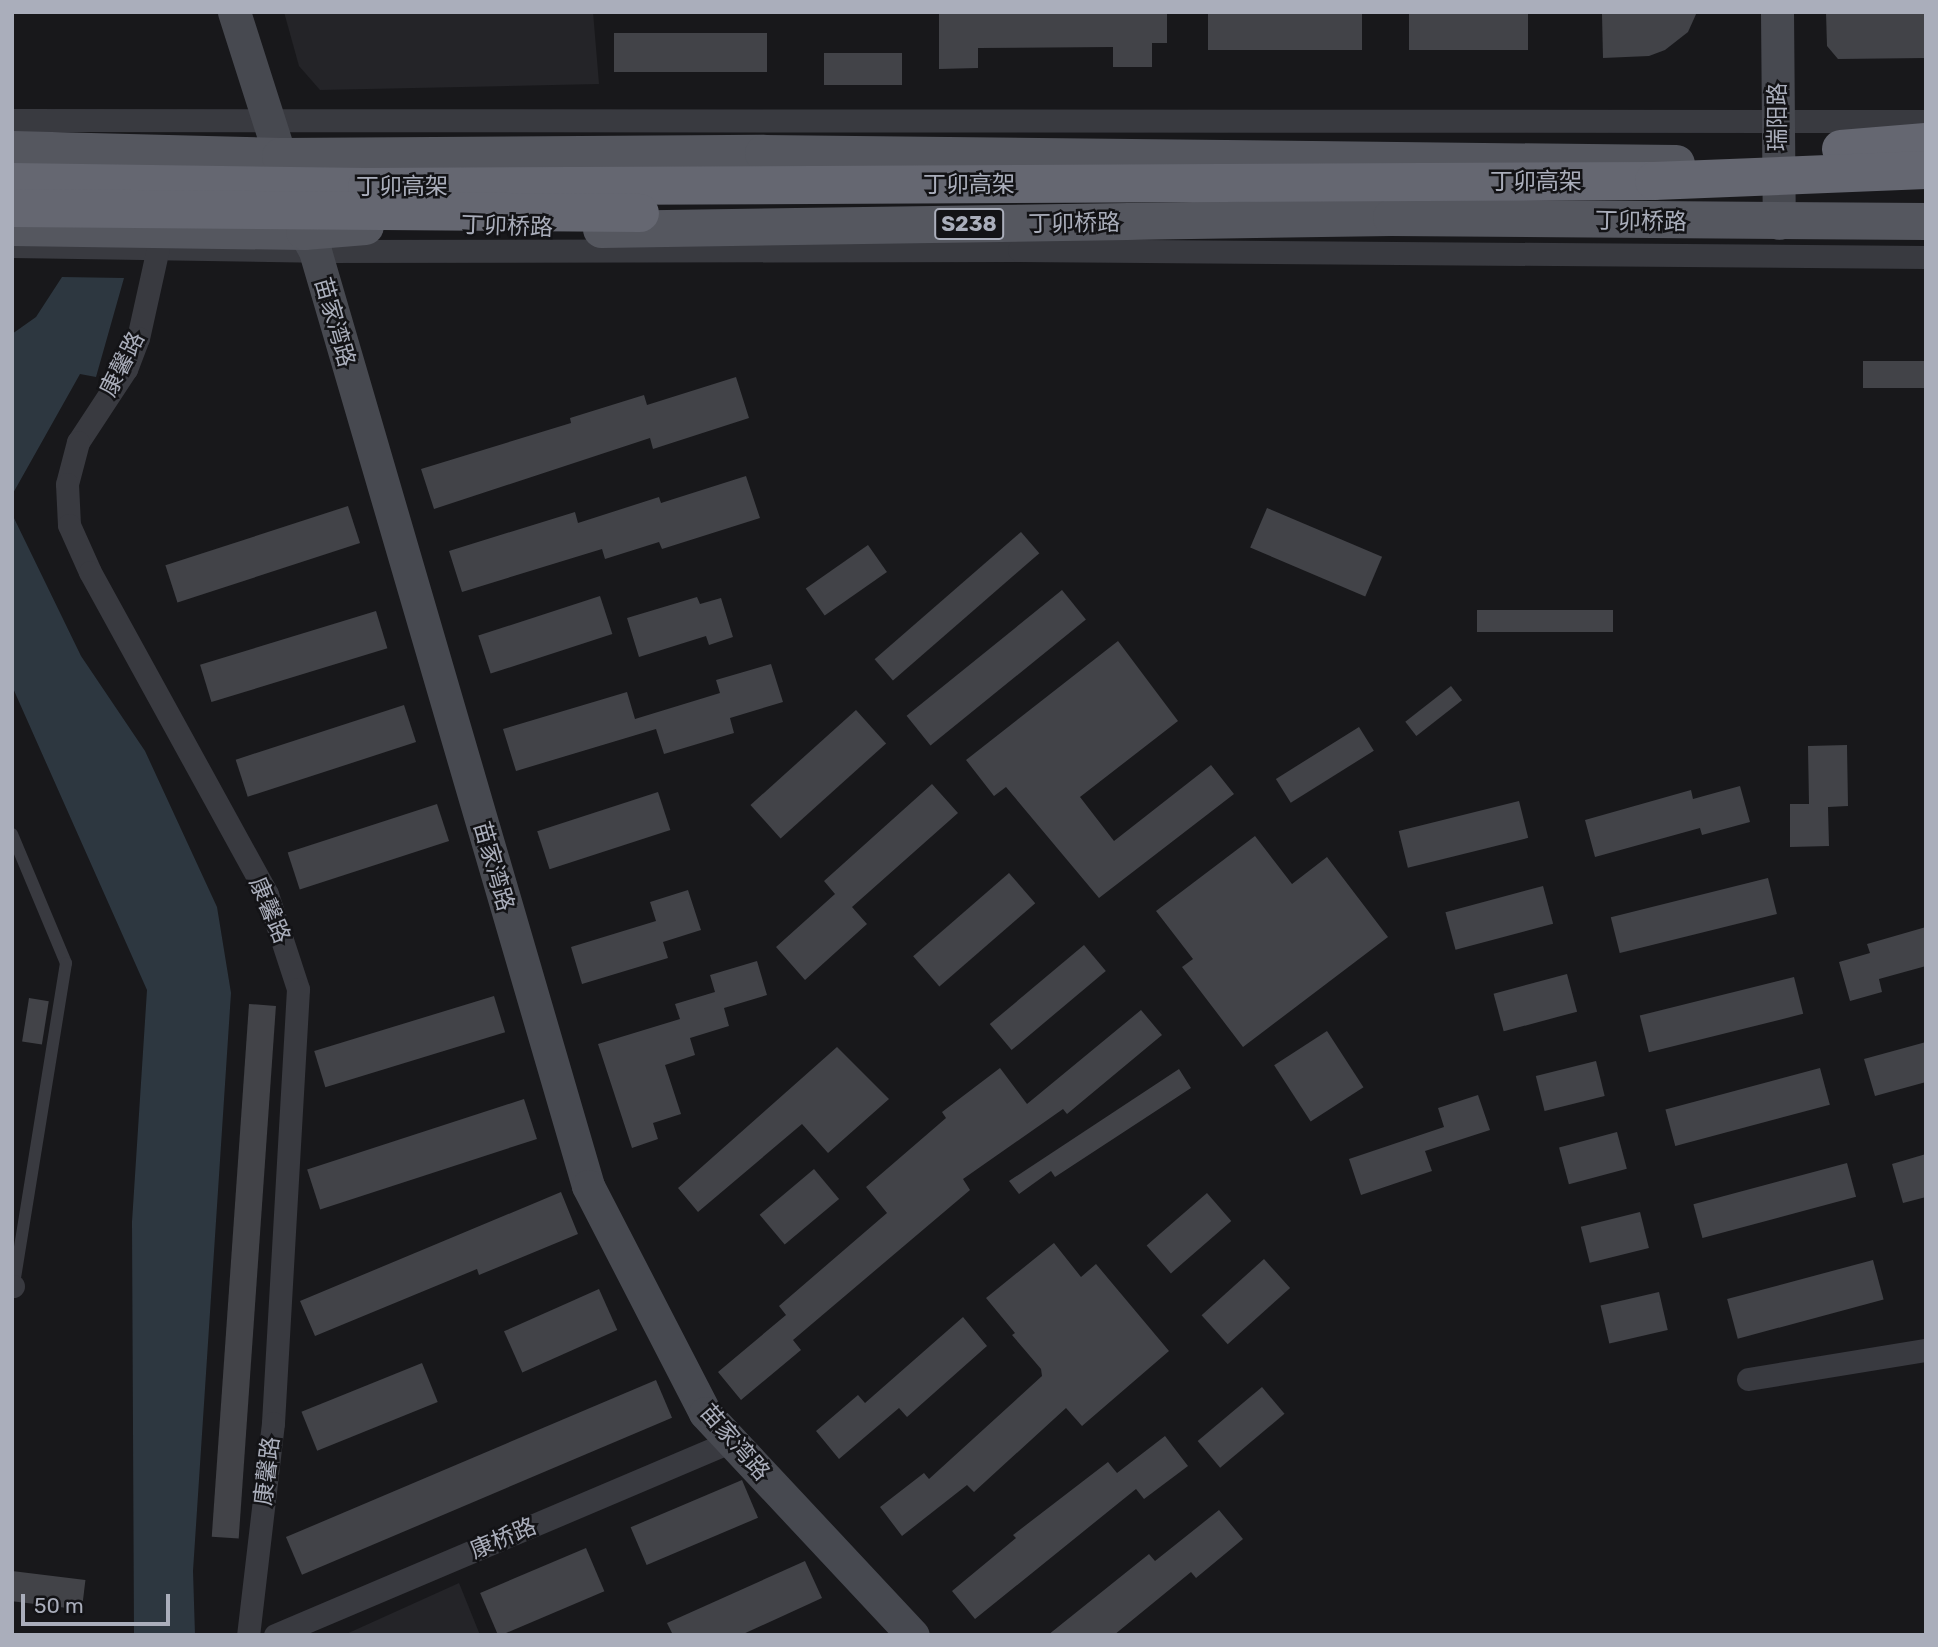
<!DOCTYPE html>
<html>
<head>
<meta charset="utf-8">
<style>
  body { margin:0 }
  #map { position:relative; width:1938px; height:1647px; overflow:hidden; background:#18181b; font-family:Rubik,"Noto Sans SC",sans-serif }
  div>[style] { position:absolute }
  .built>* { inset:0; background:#242428 }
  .water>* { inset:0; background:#2d3740 }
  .building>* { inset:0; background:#424348; transform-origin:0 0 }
  .lane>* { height:12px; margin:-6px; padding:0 6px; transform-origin:6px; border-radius:6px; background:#393a40 }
  .street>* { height:23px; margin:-11.5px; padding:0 11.5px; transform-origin:11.5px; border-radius:11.5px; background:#393a40 }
  .secondary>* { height:33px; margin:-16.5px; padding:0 16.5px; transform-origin:16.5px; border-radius:16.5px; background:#474950 }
  .primary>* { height:37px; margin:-18.5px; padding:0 18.5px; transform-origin:18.5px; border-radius:18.5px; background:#55575f }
  .highway-bridge>* { height:38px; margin:-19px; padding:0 19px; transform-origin:19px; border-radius:19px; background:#656771 }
  span { translate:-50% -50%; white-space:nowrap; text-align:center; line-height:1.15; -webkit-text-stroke:5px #131316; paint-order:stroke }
  .shield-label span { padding:2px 5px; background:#131316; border:2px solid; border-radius:5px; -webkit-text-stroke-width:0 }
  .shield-label { font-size:21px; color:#aaaebb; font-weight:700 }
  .street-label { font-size:23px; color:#aaaebb }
  .frame { position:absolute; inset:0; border:14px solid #aaaebb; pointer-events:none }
  .scale { position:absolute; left:21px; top:1594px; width:149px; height:32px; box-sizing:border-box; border:4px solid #aaaebb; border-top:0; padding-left:9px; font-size:21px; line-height:24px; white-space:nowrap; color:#aaaebb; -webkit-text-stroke:5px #131316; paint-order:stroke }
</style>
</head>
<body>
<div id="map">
  <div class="built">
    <div style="clip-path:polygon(284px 12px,593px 12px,599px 84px,320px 90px,299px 66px)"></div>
    <div style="clip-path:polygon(459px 1583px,480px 1635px,344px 1635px)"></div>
  </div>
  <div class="water">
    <div style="clip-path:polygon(62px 277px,124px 278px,96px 377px,80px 374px,12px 495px,12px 334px,36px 317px)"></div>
    <div style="clip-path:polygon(12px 514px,81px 656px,145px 751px,217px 907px,231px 993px,193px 1571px,195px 1635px,134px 1635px,132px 1222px,147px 990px,12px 686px)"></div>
  </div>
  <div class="building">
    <div style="clip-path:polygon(939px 12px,1167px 12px,1167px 43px,1152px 43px,1152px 67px,1113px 67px,1113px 47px,978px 48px,978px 68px,939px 69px)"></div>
    <div style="left:1208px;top:12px;width:154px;height:38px"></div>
    <div style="left:1409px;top:12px;width:119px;height:38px"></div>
    <div style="clip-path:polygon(1697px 12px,1688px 32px,1665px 50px,1649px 56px,1603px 58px,1602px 14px)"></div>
    <div style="clip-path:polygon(1826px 12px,1926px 12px,1926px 58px,1838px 59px,1827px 46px)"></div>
    <div style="left:767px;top:33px;width:39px;height:153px;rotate:90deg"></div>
    <div style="left:902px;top:53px;width:32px;height:78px;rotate:90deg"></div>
    <div style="left:1926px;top:361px;width:27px;height:63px;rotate:90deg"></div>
    <div style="clip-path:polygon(736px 377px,749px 418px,653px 449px,650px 438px,434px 509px,421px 469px,571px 423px,570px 418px,644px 395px,647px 405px)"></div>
    <div style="clip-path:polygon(746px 476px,760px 518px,662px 549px,659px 542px,605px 559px,602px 549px,462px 592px,449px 551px,575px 512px,578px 523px,659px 497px,661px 503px)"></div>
    <div style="left:348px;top:506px;width:39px;height:192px;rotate:72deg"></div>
    <div style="left:1267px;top:508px;width:125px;height:43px;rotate:23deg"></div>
    <div style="left:1021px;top:532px;width:28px;height:194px;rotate:49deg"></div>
    <div style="left:868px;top:545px;width:33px;height:76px;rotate:55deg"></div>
    <div style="left:1062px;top:590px;width:38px;height:200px;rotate:51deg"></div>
    <div style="left:600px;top:596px;width:40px;height:128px;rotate:72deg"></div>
    <div style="clip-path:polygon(697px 597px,700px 604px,721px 598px,733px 637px,709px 645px,706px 636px,639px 657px,627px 618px)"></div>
    <div style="left:1477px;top:610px;width:136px;height:22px"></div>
    <div style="left:376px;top:611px;width:39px;height:184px;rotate:73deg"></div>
    <div style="clip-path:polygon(1118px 641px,1178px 721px,1080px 797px,1114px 841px,1211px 765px,1234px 794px,1099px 898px,1006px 787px,994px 796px,966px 760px)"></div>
    <div style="clip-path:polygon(771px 664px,783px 702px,730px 718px,734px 733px,664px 754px,656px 729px,516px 771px,503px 729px,627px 692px,635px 719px,720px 693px,716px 680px)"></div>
    <div style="left:1451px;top:686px;width:18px;height:58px;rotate:52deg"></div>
    <div style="left:404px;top:705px;width:39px;height:177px;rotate:72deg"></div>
    <div style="left:856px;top:710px;width:45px;height:142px;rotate:48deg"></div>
    <div style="left:1359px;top:727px;width:28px;height:98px;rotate:58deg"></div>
    <div style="clip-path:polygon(1847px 745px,1848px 806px,1828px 807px,1829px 846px,1790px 847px,1790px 804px,1809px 804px,1808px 746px)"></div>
    <div style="clip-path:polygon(932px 784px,958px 813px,852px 907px,867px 924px,805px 980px,776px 947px,835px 894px,824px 881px)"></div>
    <div style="clip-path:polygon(1740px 786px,1750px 822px,1702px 835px,1700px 828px,1595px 857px,1585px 820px,1691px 790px,1693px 799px)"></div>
    <div style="left:658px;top:792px;width:40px;height:127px;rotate:72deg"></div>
    <div style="left:1519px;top:801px;width:38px;height:124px;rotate:76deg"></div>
    <div style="left:437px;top:804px;width:39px;height:157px;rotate:72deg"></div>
    <div style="clip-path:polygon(1255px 836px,1292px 884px,1327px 857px,1388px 937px,1243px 1047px,1182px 967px,1193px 959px,1156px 911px)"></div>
    <div style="left:1009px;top:873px;width:40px;height:127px;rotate:49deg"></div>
    <div style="left:1768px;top:878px;width:37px;height:162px;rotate:76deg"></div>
    <div style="left:1543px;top:886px;width:39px;height:101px;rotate:75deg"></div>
    <div style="clip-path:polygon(688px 890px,701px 930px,663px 942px,668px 958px,582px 984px,571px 947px,656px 921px,650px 902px)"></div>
    <div style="clip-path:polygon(1926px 927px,1926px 966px,1879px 979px,1882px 992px,1850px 1001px,1839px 962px,1870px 953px,1867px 944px)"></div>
    <div style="left:1084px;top:945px;width:34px;height:123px;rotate:50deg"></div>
    <div style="clip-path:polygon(757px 961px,767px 995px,724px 1008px,729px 1026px,690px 1038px,695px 1055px,665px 1065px,681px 1114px,653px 1123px,658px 1139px,632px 1148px,598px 1044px,680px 1019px,675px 1004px,715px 992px,710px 975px)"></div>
    <div style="left:1567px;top:974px;width:39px;height:76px;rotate:75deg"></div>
    <div style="left:1794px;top:977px;width:38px;height:159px;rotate:76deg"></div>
    <div style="left:494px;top:996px;width:38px;height:188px;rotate:73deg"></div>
    <div style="left:29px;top:998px;width:20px;height:44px;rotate:9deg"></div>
    <div style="left:249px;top:1004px;width:27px;height:534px;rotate:4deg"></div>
    <div style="clip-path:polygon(1141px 1010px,1162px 1035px,1067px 1114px,1063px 1109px,963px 1179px,970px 1190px,793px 1340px,801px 1350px,741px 1400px,718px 1372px,786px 1315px,779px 1306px,887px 1213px,866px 1187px,946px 1118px,942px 1112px,1000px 1068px,1027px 1104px)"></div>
    <div style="left:1327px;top:1031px;width:67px;height:63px;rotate:57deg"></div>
    <div style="clip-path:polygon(1926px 1042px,1926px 1082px,1875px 1096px,1864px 1059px)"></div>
    <div style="clip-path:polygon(837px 1047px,889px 1099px,828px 1153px,802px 1124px,698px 1212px,678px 1188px)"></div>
    <div style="left:1596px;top:1061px;width:36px;height:62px;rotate:76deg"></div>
    <div style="left:1820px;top:1068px;width:38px;height:160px;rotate:75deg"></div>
    <div style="clip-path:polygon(1179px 1069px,1191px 1088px,1055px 1177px,1051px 1171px,1019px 1194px,1009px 1181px)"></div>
    <div style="clip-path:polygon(1478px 1095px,1490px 1130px,1425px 1151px,1432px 1171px,1361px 1195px,1349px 1159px,1444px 1127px,1438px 1108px)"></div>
    <div style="left:524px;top:1099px;width:42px;height:228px;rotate:72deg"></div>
    <div style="left:1617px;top:1132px;width:38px;height:60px;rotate:75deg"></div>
    <div style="clip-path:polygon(1926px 1154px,1926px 1197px,1903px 1203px,1892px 1164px)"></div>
    <div style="left:1847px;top:1163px;width:35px;height:159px;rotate:75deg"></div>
    <div style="left:814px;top:1169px;width:39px;height:71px;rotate:50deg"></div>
    <div style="clip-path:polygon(561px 1192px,578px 1234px,479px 1275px,477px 1269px,315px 1336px,300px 1301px)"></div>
    <div style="left:1207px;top:1193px;width:37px;height:80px;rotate:49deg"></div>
    <div style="left:1640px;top:1212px;width:37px;height:61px;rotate:76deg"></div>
    <div style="clip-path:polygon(1054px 1243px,1081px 1277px,1096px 1264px,1169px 1351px,1082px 1426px,1066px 1408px,974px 1492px,967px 1485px,902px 1536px,880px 1507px,924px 1473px,929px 1479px,1042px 1376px,1041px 1369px,1012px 1335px,1015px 1333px,986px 1298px)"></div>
    <div style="left:1264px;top:1259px;width:39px;height:84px;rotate:48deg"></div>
    <div style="left:1873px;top:1260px;width:41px;height:151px;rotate:75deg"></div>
    <div style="left:599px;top:1289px;width:45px;height:104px;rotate:66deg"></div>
    <div style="left:1659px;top:1292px;width:39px;height:60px;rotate:77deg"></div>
    <div style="clip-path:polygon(963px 1317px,987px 1346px,907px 1417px,899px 1408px,839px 1459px,816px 1431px,858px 1395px,865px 1403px)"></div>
    <div style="left:422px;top:1363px;width:42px;height:130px;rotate:68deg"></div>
    <div style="left:656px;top:1380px;width:41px;height:402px;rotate:67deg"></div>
    <div style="left:1262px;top:1387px;width:35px;height:84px;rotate:50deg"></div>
    <div style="clip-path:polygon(1165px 1436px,1188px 1466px,1144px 1499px,1136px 1489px,975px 1619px,952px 1591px,1016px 1538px,1013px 1535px,1108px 1462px,1117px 1473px)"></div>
    <div style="left:742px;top:1480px;width:41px;height:121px;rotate:67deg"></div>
    <div style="clip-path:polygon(1219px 1510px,1243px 1539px,1196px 1578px,1191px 1572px,1114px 1635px,1048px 1635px,1149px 1554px,1155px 1561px)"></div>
    <div style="left:586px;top:1548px;width:47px;height:115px;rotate:67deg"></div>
    <div style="clip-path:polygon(805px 1561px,822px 1598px,741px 1635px,673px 1635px,667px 1623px)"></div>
    <div style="left:12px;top:1571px;width:74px;height:30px;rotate:7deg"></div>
  </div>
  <div class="lane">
    <div style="left:12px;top:834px;width:140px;rotate:67.3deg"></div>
    <div style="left:66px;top:963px;width:331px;rotate:99.2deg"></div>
  </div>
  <div class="street">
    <div style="left:12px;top:120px;width:1914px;rotate:0.03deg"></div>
    <div style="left:12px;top:246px;width:303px;rotate:0.9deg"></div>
    <div style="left:315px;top:251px;width:704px;rotate:-0.08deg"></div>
    <div style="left:1019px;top:250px;width:907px;rotate:0.44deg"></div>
    <div style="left:158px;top:248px;width:92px;rotate:102.5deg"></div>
    <div style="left:138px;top:338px;width:33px;rotate:111deg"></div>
    <div style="left:126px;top:369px;width:87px;rotate:123.3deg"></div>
    <div style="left:78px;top:442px;width:43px;rotate:104.7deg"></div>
    <div style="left:67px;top:484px;width:41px;rotate:87.2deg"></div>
    <div style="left:69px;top:525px;width:51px;rotate:65.9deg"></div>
    <div style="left:90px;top:572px;width:367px;rotate:61.2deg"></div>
    <div style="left:267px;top:894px;width:100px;rotate:71.9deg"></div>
    <div style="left:298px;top:989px;width:435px;rotate:93.3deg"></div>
    <div style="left:273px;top:1423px;width:213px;rotate:96.7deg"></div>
    <div style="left:12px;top:1286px;width:1px"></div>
    <div style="left:1748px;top:1379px;width:180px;rotate:-9.3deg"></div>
    <div style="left:275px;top:1635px;width:496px;rotate:-23deg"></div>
  </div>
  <div class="secondary">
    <div style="left:234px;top:12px;width:230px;rotate:72.3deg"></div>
    <div style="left:304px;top:231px;width:23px;rotate:61deg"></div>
    <div style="left:315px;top:251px;width:974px;rotate:73.72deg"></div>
    <div style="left:588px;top:1186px;width:255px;rotate:62.7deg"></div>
    <div style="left:705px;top:1413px;width:304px;rotate:46.9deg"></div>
    <div style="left:1777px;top:12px;width:211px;rotate:89.5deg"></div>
  </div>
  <div class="primary">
    <div style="left:12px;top:149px;width:268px;rotate:1.5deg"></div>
    <div style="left:280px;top:156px;width:483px;rotate:-0.4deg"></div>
    <div style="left:763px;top:153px;width:913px;rotate:0.63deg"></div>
    <div style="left:12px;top:227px;width:292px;rotate:0.8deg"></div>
    <div style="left:304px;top:231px;width:61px;rotate:-4.7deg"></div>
    <div style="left:601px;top:229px;width:790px;rotate:-0.87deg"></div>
    <div style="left:1391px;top:217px;width:535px;rotate:0.43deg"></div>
  </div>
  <div class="highway-bridge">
    <div style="left:1841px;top:149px;width:85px;rotate:-4.7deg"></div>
    <div style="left:12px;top:182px;width:355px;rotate:0.8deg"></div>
    <div style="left:367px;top:187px;width:1287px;rotate:-0.27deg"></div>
    <div style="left:1654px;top:181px;width:272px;rotate:-2.3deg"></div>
    <div style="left:12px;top:208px;width:628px;rotate:0.46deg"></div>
  </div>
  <div class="shield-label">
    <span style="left:969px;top:224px">S238</span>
  </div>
  <div class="street-label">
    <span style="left:1777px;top:117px;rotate:-90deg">瑞阳路</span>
    <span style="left:1536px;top:181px">丁卯高架</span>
    <span style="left:969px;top:184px">丁卯高架</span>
    <span style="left:402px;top:186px">丁卯高架</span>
    <span style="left:1641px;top:221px;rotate:1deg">丁卯桥路</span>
    <span style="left:1074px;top:223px;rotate:-1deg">丁卯桥路</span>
    <span style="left:507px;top:226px;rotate:2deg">丁卯桥路</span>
    <span style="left:335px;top:322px;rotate:74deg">苗家湾路</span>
    <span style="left:122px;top:364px;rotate:-63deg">康馨路</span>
    <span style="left:494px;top:866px;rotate:74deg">苗家湾路</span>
    <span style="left:270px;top:910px;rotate:67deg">康馨路</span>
    <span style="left:735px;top:1442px;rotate:49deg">苗家湾路</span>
    <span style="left:267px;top:1471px;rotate:-83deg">康馨路</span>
    <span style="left:503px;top:1538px;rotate:-23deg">康桥路</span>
  </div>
  <div class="frame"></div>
  <div class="scale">50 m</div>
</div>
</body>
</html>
